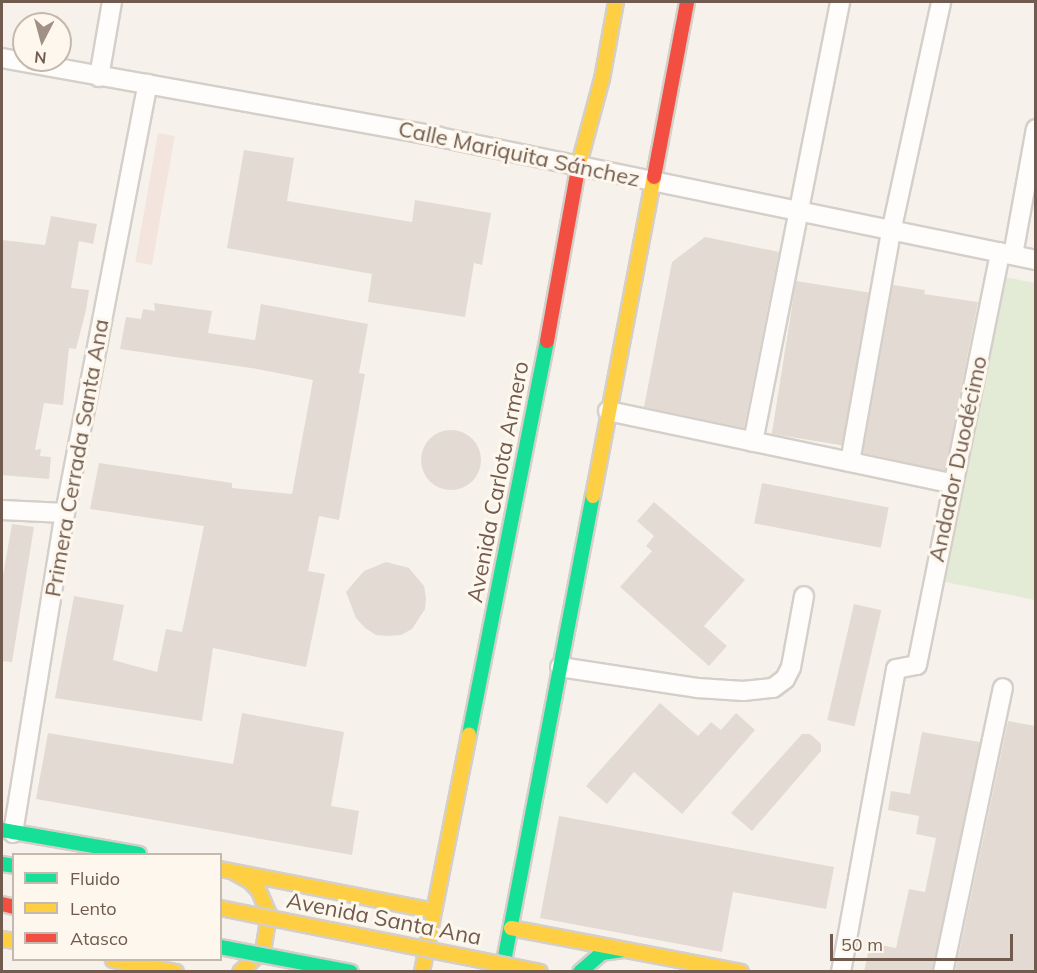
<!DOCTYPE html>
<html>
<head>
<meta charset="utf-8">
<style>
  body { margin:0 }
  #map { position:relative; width:1037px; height:973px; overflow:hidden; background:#f6f2eb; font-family:Mulish,sans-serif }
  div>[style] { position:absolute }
  .commercial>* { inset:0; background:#f3e5dd; transform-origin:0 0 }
  .green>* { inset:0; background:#e3ebd7 }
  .building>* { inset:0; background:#e2dad3; transform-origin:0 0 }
  .round { border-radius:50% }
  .roads { filter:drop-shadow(2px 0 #d5cfc9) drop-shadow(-2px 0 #d5cfc9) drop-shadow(0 2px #d5cfc9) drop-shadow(0 -2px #d5cfc9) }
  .street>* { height:18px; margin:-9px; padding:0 9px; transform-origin:9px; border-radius:9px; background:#fefdfc }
  .fast>* { height:14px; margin:-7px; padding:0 7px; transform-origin:7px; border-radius:7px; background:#16e098 }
  .slow>* { height:14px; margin:-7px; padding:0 7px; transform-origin:7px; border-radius:7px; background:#ffcf43 }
  .jam>* { height:14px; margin:-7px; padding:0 7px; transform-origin:7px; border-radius:7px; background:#f24e42 }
  .bridges { filter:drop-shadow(2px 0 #d5cec8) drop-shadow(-2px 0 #d5cec8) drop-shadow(0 2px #d5cec8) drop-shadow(0 -2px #d5cec8) }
  .fast-bridge>* { height:14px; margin:-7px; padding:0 7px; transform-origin:7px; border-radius:7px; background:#16e098 }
  .slow-bridge>* { height:14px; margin:-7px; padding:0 7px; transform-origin:7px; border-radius:7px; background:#ffcf43 }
  span { translate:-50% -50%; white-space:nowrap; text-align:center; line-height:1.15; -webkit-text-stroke:6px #fdf7ed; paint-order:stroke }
  .street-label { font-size:22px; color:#715b4e }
  .frame { position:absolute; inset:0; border:3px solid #715b4e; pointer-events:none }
  .legend { position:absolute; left:12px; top:853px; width:210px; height:108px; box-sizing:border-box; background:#fdf7ed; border:2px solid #c5b9ad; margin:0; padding:8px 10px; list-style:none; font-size:18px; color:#715b4e }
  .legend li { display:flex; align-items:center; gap:12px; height:30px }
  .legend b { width:30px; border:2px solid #c5b9ad }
  .north { position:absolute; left:12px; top:12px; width:60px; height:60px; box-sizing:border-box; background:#fdf7ed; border:2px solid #c5b9ad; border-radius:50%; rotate:186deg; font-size:16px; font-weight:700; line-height:24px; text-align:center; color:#715b4e }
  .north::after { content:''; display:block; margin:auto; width:21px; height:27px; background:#a09085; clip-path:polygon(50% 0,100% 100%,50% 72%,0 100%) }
  .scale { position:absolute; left:830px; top:934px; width:183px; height:27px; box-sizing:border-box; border:3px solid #715b4e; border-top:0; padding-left:8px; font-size:18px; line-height:21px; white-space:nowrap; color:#715b4e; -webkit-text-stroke:4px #fdf7ed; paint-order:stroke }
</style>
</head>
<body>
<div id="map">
  <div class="commercial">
    <div style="left:158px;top:133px;width:17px;height:131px;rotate:10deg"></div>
  </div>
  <div class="green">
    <div style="clip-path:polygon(1000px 276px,1035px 283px,1035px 600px,940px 581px)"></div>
  </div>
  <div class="building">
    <div style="clip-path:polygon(244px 150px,294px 158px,287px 201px,412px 222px,415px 200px,491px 213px,482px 265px,474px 263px,465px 317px,368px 302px,372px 274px,227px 248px)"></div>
    <div style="clip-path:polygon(51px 216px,97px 224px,93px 244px,79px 241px,71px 288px,89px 290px,86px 310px,76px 349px,69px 348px,63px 405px,44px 403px,35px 450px,41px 449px,40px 456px,51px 457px,49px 479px,2px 475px,2px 240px,45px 245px)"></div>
    <div style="clip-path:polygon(705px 237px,779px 252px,744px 428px,644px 407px,672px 262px)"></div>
    <div style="left:796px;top:281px;width:74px;height:155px;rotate:9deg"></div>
    <div style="clip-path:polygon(893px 285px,925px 290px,924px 294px,978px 302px,945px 471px,863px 453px)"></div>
    <div style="clip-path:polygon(154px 303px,212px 311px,208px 333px,255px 340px,261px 304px,368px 324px,359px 373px,365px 374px,339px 520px,319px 516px,308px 571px,325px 574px,306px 667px,213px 648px,202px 721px,55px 698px,74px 596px,124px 605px,113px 660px,157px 672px,166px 629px,182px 632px,204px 526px,90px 509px,99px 463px,232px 483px,232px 488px,292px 494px,313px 380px,257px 369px,120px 349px,126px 317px,141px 319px,143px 309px,155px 311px)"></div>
    <div class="round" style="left:421px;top:430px;width:60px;height:60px"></div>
    <div style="left:762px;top:483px;width:129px;height:41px;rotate:11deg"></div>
    <div style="clip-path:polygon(654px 502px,745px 580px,704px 626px,727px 646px,709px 666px,620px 587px,652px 551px,646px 546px,654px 536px,637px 521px)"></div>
    <div style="clip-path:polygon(12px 524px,34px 527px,12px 662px,2px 661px,2px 581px)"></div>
    <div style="clip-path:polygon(386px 562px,409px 568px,424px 586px,426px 598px,425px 609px,412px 629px,401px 635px,388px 636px,376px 635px,365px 628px,356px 618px,346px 592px,364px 571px)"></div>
    <div style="left:854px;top:604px;width:28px;height:119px;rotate:13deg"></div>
    <div style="clip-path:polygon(660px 703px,698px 736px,711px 722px,721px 730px,736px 713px,755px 730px,682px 814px,634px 772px,607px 804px,586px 786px)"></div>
    <div style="clip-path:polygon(242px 713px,344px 732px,331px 806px,359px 811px,352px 855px,36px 799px,48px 733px,233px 764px)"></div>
    <div style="clip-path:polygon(1008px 721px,1035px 726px,1035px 972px,955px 972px)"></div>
    <div style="clip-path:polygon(922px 732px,980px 742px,932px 972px,864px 972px,870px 943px,896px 948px,909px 889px,925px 892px,936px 838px,916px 834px,919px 816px,888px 810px,891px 791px,910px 794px)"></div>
    <div style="clip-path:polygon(802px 734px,810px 734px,821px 744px,821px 751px,752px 831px,731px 813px)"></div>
    <div style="clip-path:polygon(559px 816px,834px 867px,826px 909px,733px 892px,722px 952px,540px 918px)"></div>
  </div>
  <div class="roads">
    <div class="street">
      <div style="left:2px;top:58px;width:444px;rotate:10.2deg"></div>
      <div style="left:439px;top:137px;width:610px;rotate:11.64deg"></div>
      <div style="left:99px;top:77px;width:76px;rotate:-80.2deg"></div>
      <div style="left:1013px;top:255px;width:128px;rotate:-79.7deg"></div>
      <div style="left:608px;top:411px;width:353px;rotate:11.9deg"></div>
      <div style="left:753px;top:442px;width:449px;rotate:-78.8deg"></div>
      <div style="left:850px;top:462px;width:234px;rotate:-79.9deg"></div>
      <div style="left:891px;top:232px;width:235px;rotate:-77.7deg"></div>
      <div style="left:2px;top:510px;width:63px;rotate:2.7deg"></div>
      <div style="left:560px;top:667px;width:140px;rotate:8.7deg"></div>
      <div style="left:698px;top:688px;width:45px;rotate:3.8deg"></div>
      <div style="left:743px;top:691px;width:30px;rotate:-6deg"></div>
      <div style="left:773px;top:688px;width:15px;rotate:-37deg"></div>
      <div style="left:785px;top:679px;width:13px;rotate:-63deg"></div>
      <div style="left:791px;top:667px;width:72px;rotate:-79.6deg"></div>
      <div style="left:13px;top:833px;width:324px;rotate:-80.8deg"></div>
      <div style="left:65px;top:513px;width:437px;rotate:-79.1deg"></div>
      <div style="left:841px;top:972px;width:308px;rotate:-79.7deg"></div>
      <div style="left:896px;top:669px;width:21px;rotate:-11deg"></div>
      <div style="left:917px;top:665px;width:421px;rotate:-78.6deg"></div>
      <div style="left:943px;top:972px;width:290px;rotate:-78.1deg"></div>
    </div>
    <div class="fast">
      <div style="left:469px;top:735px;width:402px;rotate:-78.8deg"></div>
      <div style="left:2px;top:830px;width:139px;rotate:9.9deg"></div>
      <div style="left:2px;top:864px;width:12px;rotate:9deg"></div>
      <div style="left:502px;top:972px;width:485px;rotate:-79.2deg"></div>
      <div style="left:580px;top:972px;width:29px;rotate:-41deg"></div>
      <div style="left:602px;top:953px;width:21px;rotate:-8deg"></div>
    </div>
    <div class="slow">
      <div style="left:579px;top:164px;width:88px;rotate:-74.9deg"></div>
      <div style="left:602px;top:79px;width:78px;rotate:-79.7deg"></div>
      <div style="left:593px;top:496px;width:325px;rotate:-79.2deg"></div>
      <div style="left:220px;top:869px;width:218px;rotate:11.1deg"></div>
      <div style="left:235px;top:873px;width:18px;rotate:29deg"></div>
      <div style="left:251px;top:882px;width:12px;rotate:48deg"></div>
      <div style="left:259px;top:891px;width:25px;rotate:67deg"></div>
      <div style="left:269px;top:914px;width:36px;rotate:99deg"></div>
      <div style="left:263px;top:950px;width:32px;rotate:136deg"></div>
      <div style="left:511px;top:928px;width:234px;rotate:10.8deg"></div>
      <div style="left:2px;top:939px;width:12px;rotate:9deg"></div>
      <div style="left:113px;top:960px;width:64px;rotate:10.8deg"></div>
      <div style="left:422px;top:972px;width:242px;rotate:-78.8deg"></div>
    </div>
    <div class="jam">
      <div style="left:654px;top:177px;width:178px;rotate:-79.3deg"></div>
      <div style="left:547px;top:341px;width:180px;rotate:-79.8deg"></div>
      <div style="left:2px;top:904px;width:12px;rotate:14deg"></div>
    </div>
  </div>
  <div class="bridges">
    <div class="fast-bridge">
      <div style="left:220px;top:947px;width:133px;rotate:10.8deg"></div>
    </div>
    <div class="slow-bridge">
      <div style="left:220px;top:908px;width:326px;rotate:11.3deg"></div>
    </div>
  </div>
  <div class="street-label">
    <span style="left:519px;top:154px;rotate:12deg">Calle Mariquita Sánchez</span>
    <span style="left:77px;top:458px;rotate:-80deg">Primera Cerrada Santa Ana</span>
    <span style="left:958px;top:459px;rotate:-78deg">Andador Duodécimo</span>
    <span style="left:498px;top:482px;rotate:-79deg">Avenida Carlota Armero</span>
    <span style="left:384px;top:919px;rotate:11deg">Avenida Santa Ana</span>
  </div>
  <div class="frame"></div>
  <ul class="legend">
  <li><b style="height:8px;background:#16e098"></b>Fluido</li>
  <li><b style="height:8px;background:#ffcf43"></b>Lento</li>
  <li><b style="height:8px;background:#f24e42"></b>Atasco</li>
  </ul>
  <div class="north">N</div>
  <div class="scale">50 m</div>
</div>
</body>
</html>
